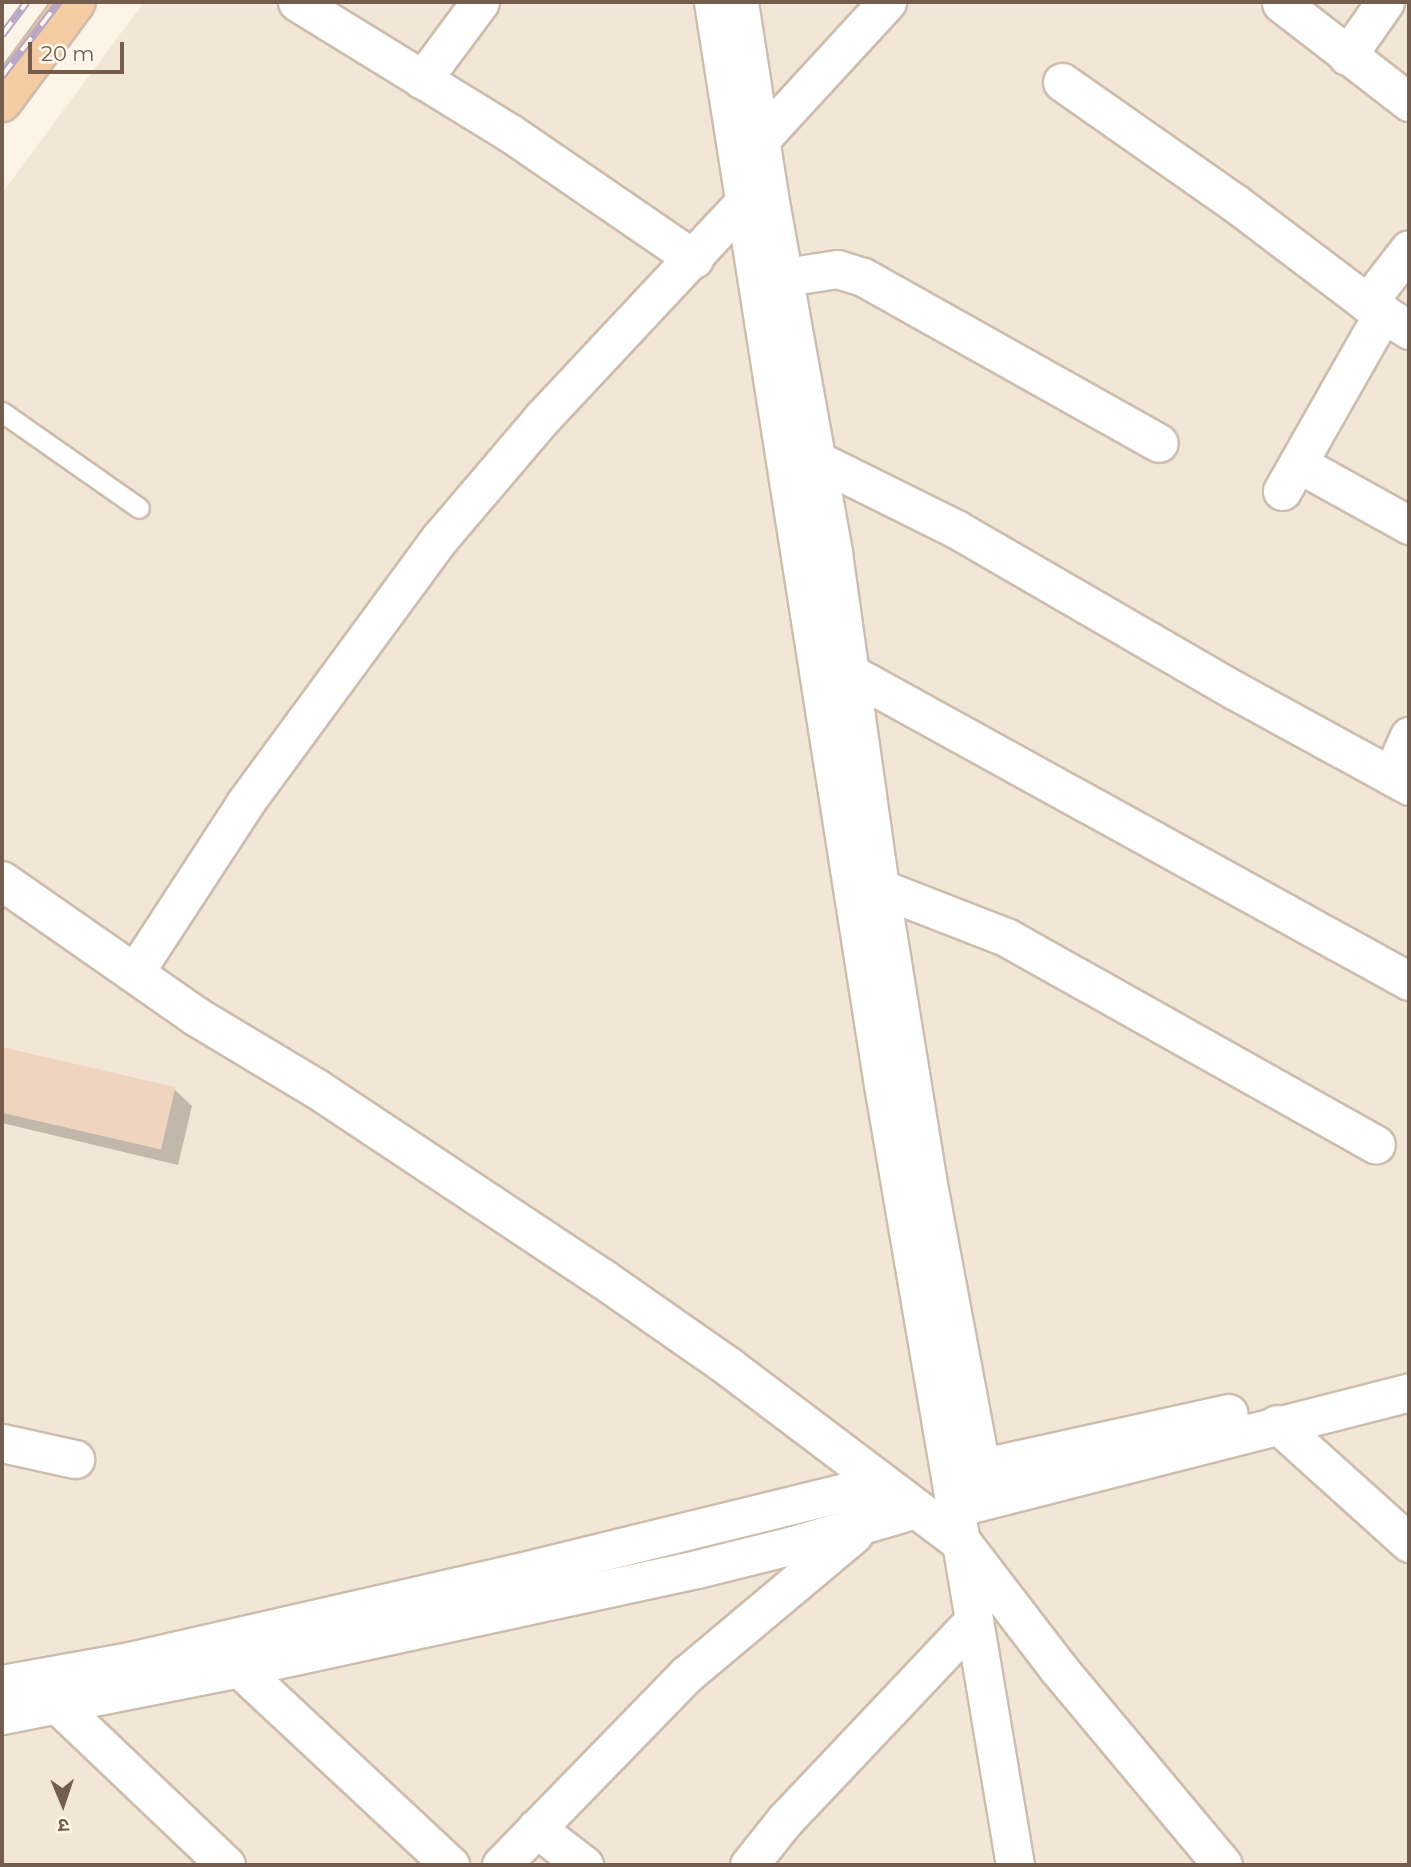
<!DOCTYPE html>
<html>
<head>
<meta charset="utf-8">
<style>
  body { margin:0 }
  #map { position:relative; width:1411px; height:1867px; overflow:hidden; background:#fbf4e7; font-family:Montserrat,"Noto Sans Devanagari",sans-serif }
  div>[style] { position:absolute }
  .residential>* { inset:0; background:#f2e7d6 }
  .shadow>* { inset:0; background:#0003 }
  .building>* { inset:0; background:#efd5c0; transform-origin:0 0 }
  .roads { filter:drop-shadow(2px 0 #cdbdae) drop-shadow(-2px 0 #cdbdae) drop-shadow(0 2px #cdbdae) drop-shadow(0 -2px #cdbdae) }
  .service>* { height:19px; margin:-9.5px; padding:0 9.5px; transform-origin:9.5px; border-radius:9.5px; background:#fff }
  .minor>* { height:37px; margin:-18.5px; padding:0 18.5px; transform-origin:18.5px; border-radius:18.5px; background:#fff }
  .tertiary>* { height:38px; margin:-19px; padding:0 19px; transform-origin:19px; border-radius:19px; background:#fff }
  .trunk>* { height:38px; margin:-19px; padding:0 19px; transform-origin:19px; border-radius:19px; background:#f4cba3 }
  .rail>* { height:8px; margin-top:-4px; transform-origin:0; background:repeating-linear-gradient(90deg,#fef8ed 0 16px,#b8a6c5 0 32px); box-sizing:border-box; border-block:2px solid #b8a6c5 }
  span { translate:-50% -50%; white-space:nowrap; text-align:center; line-height:1.15; -webkit-text-stroke:7px #fef8ed; paint-order:stroke }
  .frame { position:absolute; inset:0; border:4px solid #745d4d; pointer-events:none }
  .north { position:absolute; left:28px; top:1769px; width:70px; height:70px; -webkit-text-stroke:5px #fef8ed; paint-order:stroke; rotate:178deg; font-size:19px; font-weight:700; line-height:28px; text-align:center; color:#745d4d }
  .north::after { content:''; display:block; margin:auto; width:24px; height:32px; background:#745d4d; clip-path:polygon(50% 0,100% 100%,50% 72%,0 100%) }
  .scale { position:absolute; left:28px; top:42px; width:96px; height:32px; box-sizing:border-box; border:4px solid #745d4d; border-top:0; padding-left:9px; font-size:21px; line-height:24px; white-space:nowrap; color:#745d4d; -webkit-text-stroke:5px #fef8ed; paint-order:stroke }
</style>
</head>
<body>
<div id="map">
  <div class="residential">
    <div style="clip-path:polygon(144px 2px,1409px 2px,1409px 1865px,2px 1865px,2px 193px)"></div>
  </div>
  <div class="shadow">
    <div style="clip-path:polygon(2px 1048px,174px 1089px,192px 1106px,178px 1165px,2px 1123px)"></div>
  </div>
  <div class="building">
    <div style="left:2px;top:1047px;width:178px;height:64px;rotate:13deg"></div>
  </div>
  <div class="roads">
    <div class="service">
      <div style="left:2px;top:412px;width:167px;rotate:35deg"></div>
    </div>
    <div class="minor">
      <div style="left:297px;top:2px;width:250px;rotate:31.6deg"></div>
      <div style="left:510px;top:133px;width:223px;rotate:34.4deg"></div>
      <div style="left:713px;top:2px;width:1096px;rotate:81.08deg"></div>
      <div style="left:883px;top:1085px;width:429px;rotate:80.3deg"></div>
      <div style="left:739px;top:2px;width:196px;rotate:81.2deg"></div>
      <div style="left:769px;top:196px;width:363px;rotate:79.8deg"></div>
      <div style="left:833px;top:553px;width:338px;rotate:82deg"></div>
      <div style="left:880px;top:888px;width:295px;rotate:80.8deg"></div>
      <div style="left:927px;top:1179px;width:294px;rotate:79.4deg"></div>
      <div style="left:1281px;top:3px;width:162px;rotate:37.7deg"></div>
      <div style="left:1347px;top:56px;width:66px;rotate:-54.9deg"></div>
      <div style="left:422px;top:80px;width:97px;rotate:-53.4deg"></div>
      <div style="left:1062px;top:82px;width:211px;rotate:35deg"></div>
      <div style="left:1235px;top:203px;width:166px;rotate:37.1deg"></div>
      <div style="left:1367px;top:303px;width:50px;rotate:32.7deg"></div>
      <div style="left:760px;top:140px;width:188px;rotate:-47.4deg"></div>
      <div style="left:785px;top:277px;width:53px;rotate:-8.7deg"></div>
      <div style="left:837px;top:269px;width:27px;rotate:17deg"></div>
      <div style="left:863px;top:277px;width:339px;rotate:29.3deg"></div>
      <div style="left:1367px;top:303px;width:68px;rotate:-52.1deg"></div>
      <div style="left:817px;top:460px;width:155px;rotate:26.4deg"></div>
      <div style="left:956px;top:529px;width:321px;rotate:30.1deg"></div>
      <div style="left:1234px;top:690px;width:200px;rotate:28.7deg"></div>
      <div style="left:1299px;top:464px;width:126px;rotate:29deg"></div>
      <div style="left:1282px;top:491px;width:205px;rotate:-60.4deg"></div>
      <div style="left:852px;top:674px;width:636px;rotate:28.86deg"></div>
      <div style="left:1391px;top:776px;width:44px;rotate:-65.8deg"></div>
      <div style="left:880px;top:888px;width:135px;rotate:21.3deg"></div>
      <div style="left:1006px;top:937px;width:424px;rotate:29.3deg"></div>
      <div style="left:135px;top:972px;width:202px;rotate:-56.9deg"></div>
      <div style="left:245px;top:803px;width:329px;rotate:-53.7deg"></div>
      <div style="left:440px;top:538px;width:159px;rotate:-49.6deg"></div>
      <div style="left:543px;top:417px;width:293px;rotate:-46.9deg"></div>
      <div style="left:1277px;top:1424px;width:178px;rotate:42deg"></div>
      <div style="left:2px;top:1443px;width:75px;rotate:12.4deg"></div>
      <div style="left:956px;top:1473px;width:279px;rotate:-12.4deg"></div>
      <div style="left:239px;top:1668px;width:289px;rotate:43deg"></div>
      <div style="left:2px;top:1684px;width:130px;rotate:-10.2deg"></div>
      <div style="left:130px;top:1661px;width:395px;rotate:-12.9deg"></div>
      <div style="left:515px;top:1573px;width:377px;rotate:-13.8deg"></div>
      <div style="left:58px;top:1705px;width:232px;rotate:43.6deg"></div>
      <div style="left:2px;top:1715px;width:242px;rotate:-11.2deg"></div>
      <div style="left:239px;top:1668px;width:469px;rotate:-12.2deg"></div>
      <div style="left:697px;top:1569px;width:99px;rotate:-14deg"></div>
      <div style="left:793px;top:1545px;width:128px;rotate:-16.3deg"></div>
      <div style="left:536px;top:1828px;width:61px;rotate:37.6deg"></div>
      <div style="left:501px;top:1865px;width:267px;rotate:-45.8deg"></div>
      <div style="left:687px;top:1674px;width:218px;rotate:-40deg"></div>
      <div style="left:749px;top:1865px;width:56px;rotate:-51.5deg"></div>
      <div style="left:784px;top:1821px;width:275px;rotate:-46.6deg"></div>
      <div style="left:1015px;top:1865px;width:362px;rotate:-99.5deg"></div>
      <div style="left:955px;top:1508px;width:469px;rotate:-14.3deg"></div>
    </div>
    <div class="tertiary">
      <div style="left:2px;top:881px;width:238px;rotate:34.9deg"></div>
      <div style="left:197px;top:1017px;width:140px;rotate:31deg"></div>
      <div style="left:317px;top:1089px;width:343px;rotate:33.6deg"></div>
      <div style="left:603px;top:1279px;width:154px;rotate:34.9deg"></div>
      <div style="left:729px;top:1367px;width:293px;rotate:37.1deg"></div>
      <div style="left:963px;top:1544px;width:156px;rotate:52.5deg"></div>
      <div style="left:1058px;top:1668px;width:257px;rotate:50.1deg"></div>
    </div>
    <div class="trunk">
      <div style="left:2px;top:102px;width:124px;rotate:-53.5deg"></div>
    </div>
  </div>
  <div class="rail">
    <div style="left:2px;top:35px;width:41px;rotate:-52.9deg"></div>
    <div style="left:2px;top:76px;width:93px;rotate:-52.4deg"></div>
  </div>
  <div class="frame"></div>
  <div class="north">उ</div>
  <div class="scale">20 m</div>
</div>
</body>
</html>
